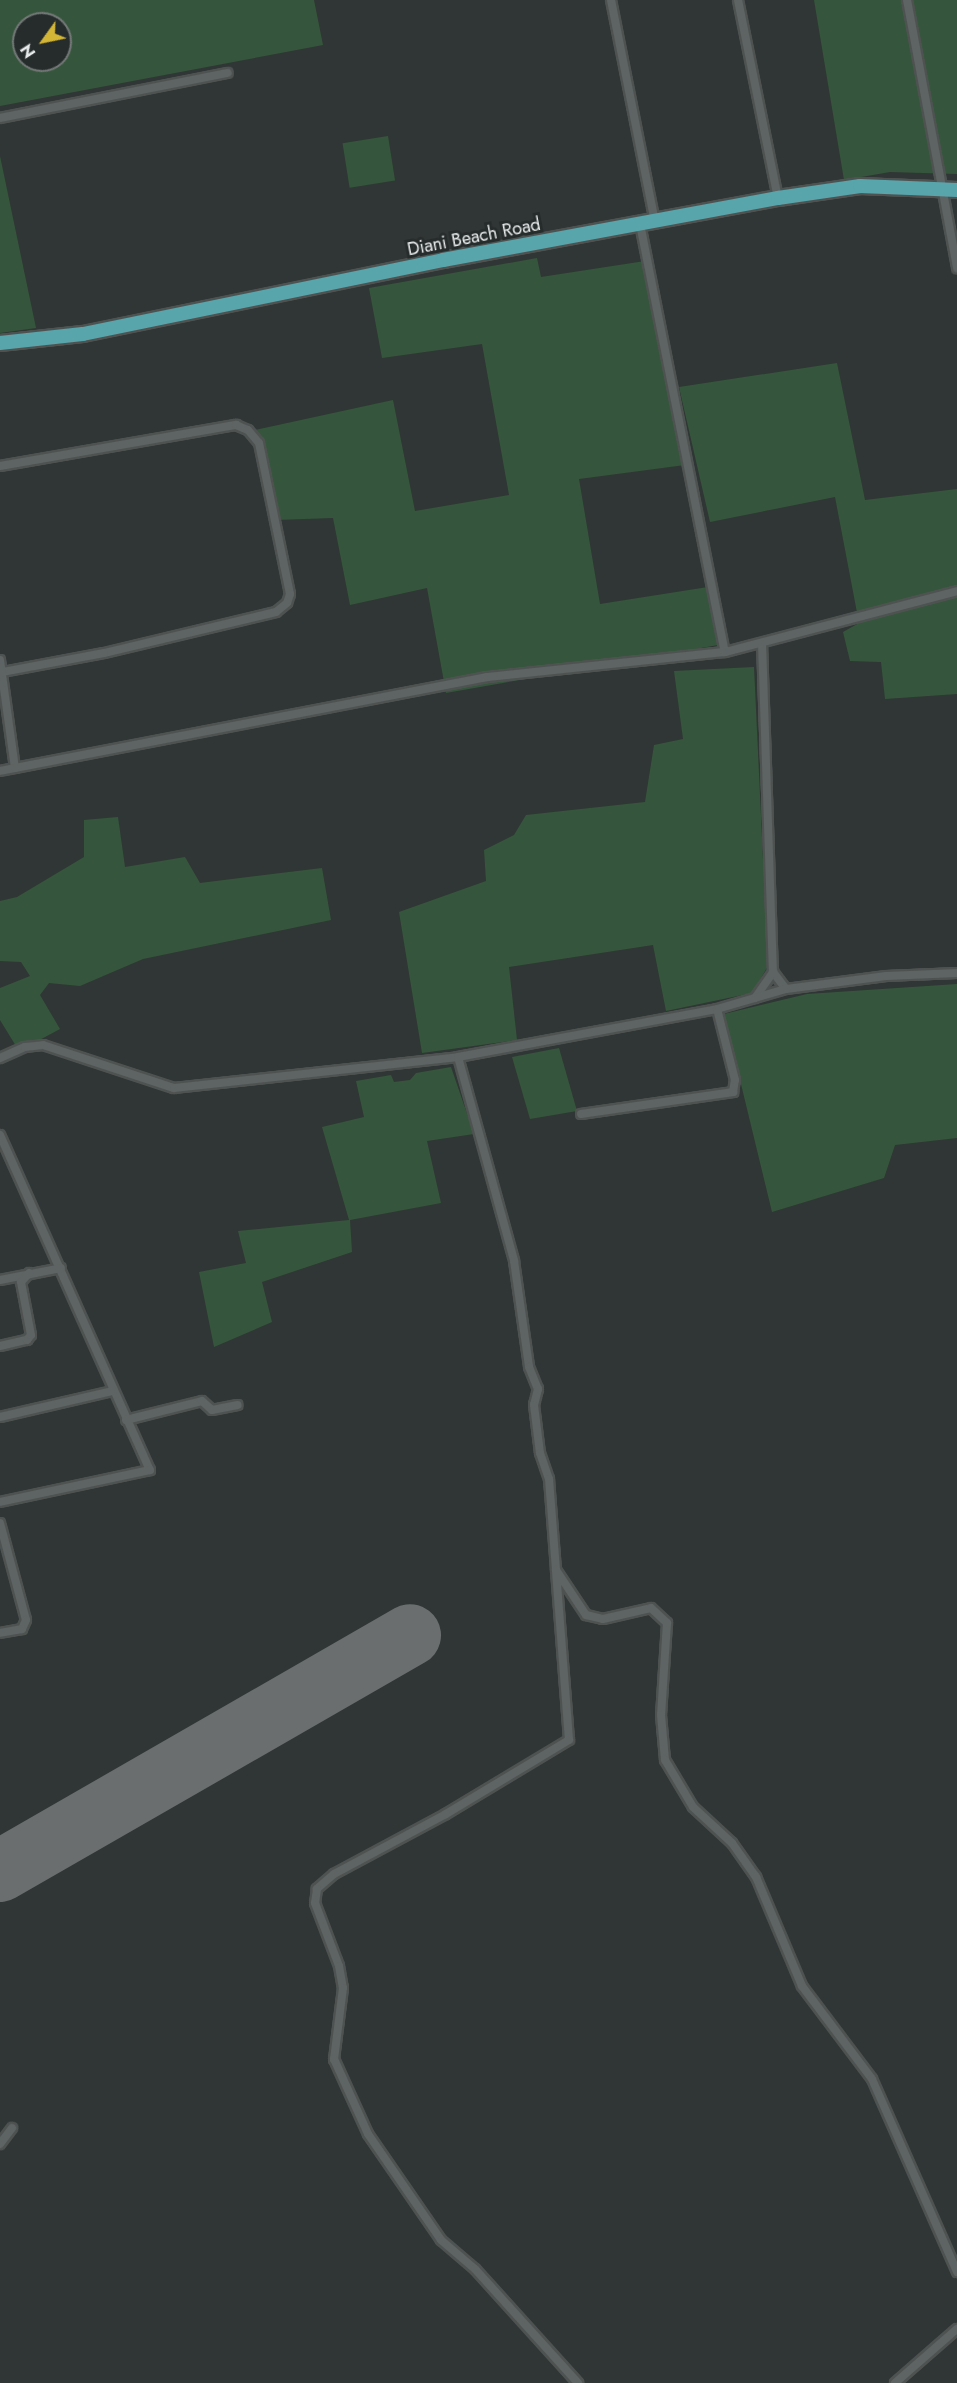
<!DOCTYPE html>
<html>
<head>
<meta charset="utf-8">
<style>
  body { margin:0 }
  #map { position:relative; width:957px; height:2383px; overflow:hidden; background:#303635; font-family:Jost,sans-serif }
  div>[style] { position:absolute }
  .green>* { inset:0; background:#35563c; transform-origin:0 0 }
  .runway>* { height:62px; margin:-31px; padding:0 31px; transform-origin:31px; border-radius:31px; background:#6a6e6e }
  .roads { filter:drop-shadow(2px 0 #4e5352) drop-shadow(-2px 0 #4e5352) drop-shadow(0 2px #4e5352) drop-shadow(0 -2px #4e5352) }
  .minor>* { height:8px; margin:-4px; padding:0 4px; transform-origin:4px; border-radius:4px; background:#5e6463 }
  .primary>* { height:14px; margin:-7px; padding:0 7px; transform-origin:7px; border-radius:7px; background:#58a5ac }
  span { translate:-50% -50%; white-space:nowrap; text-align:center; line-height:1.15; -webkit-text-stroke:6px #262b2b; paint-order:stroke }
  .street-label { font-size:18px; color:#e8ebeb }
  .north { position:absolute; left:12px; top:12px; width:60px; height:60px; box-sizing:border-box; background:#262b2b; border:2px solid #747878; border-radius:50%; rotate:237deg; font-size:16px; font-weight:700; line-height:24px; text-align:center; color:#e8ebeb }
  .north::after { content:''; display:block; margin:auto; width:21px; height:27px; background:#d3b635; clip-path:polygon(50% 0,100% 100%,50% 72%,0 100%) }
</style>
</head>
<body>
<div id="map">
  <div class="green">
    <div style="clip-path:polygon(evenodd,0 0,314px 0,323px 45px,0 106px,0 0,24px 24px,60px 24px,60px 60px,24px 60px,24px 24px)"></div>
    <div style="clip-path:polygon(814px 0,957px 0,957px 174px,890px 172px,844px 180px)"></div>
    <div style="left:388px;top:136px;width:45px;height:46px;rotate:81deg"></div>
    <div style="clip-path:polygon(0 156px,36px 328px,0 333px)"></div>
    <div style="clip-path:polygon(537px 258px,541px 277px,645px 261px,685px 465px,579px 479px,600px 604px,708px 587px,718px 645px,446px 693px,427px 588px,350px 605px,333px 518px,275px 520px,255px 430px,393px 400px,415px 511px,509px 495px,482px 344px,382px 358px,369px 288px)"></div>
    <div style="clip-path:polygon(837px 363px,865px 500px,957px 489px,957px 694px,885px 699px,881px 662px,850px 661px,843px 632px,859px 623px,835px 497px,710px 522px,679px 387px)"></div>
    <div style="clip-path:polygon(754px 667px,768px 966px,752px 993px,666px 1011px,653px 945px,509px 967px,517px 1040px,422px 1053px,399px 912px,486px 881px,484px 850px,514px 835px,526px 815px,645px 802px,654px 745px,683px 739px,674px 671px)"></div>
    <div style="clip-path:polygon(118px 817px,125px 867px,185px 857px,200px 883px,322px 868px,331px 920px,143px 959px,80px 986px,49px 983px,40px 995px,60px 1029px,19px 1051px,0 1020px,0 988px,30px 976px,21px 962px,0 961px,0 901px,17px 897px,84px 857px,84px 820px)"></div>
    <div style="clip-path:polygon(957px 984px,957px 1138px,895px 1145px,884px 1178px,772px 1212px,724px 1014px,807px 994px)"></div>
    <div style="clip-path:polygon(559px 1048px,577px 1111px,530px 1119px,512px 1057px)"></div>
    <div style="clip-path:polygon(451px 1067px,474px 1134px,427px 1141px,441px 1203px,350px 1220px,352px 1252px,262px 1282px,272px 1322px,214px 1347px,199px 1272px,246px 1263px,238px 1231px,349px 1220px,322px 1127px,364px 1117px,356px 1081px,391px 1075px,394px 1082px,410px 1080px,416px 1073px)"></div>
  </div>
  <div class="runway">
    <div style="left:0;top:1871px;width:473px;rotate:-29.9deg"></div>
  </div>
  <div class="roads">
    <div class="minor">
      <div style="left:611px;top:0;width:226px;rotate:78.8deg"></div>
      <div style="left:738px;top:0;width:202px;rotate:78.6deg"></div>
      <div style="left:907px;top:0;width:273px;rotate:79.4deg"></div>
      <div style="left:0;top:118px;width:232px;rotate:-11.2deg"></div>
      <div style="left:640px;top:224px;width:436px;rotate:78.8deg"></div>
      <div style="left:0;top:466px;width:240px;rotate:-9.9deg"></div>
      <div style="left:236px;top:425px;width:13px;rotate:23deg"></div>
      <div style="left:248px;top:430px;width:17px;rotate:50deg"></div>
      <div style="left:259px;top:443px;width:154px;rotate:78.4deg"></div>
      <div style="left:290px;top:594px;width:9px;rotate:108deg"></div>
      <div style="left:287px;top:603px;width:14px;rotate:141deg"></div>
      <div style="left:276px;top:612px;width:177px;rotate:166.6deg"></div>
      <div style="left:104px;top:653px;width:104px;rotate:169.4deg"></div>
      <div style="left:762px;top:643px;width:329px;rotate:88.1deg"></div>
      <div style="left:773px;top:972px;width:21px;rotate:53deg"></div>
      <div style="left:786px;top:989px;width:101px;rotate:-7.4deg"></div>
      <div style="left:886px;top:976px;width:71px;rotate:-2.4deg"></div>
      <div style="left:0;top:660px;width:109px;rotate:82.1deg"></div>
      <div style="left:15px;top:768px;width:15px;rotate:169deg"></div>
      <div style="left:15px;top:768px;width:481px;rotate:-10.9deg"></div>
      <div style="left:487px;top:677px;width:239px;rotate:-6deg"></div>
      <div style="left:725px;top:652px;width:240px;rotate:-14.7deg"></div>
      <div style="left:755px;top:998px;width:32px;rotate:-55deg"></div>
      <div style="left:458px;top:1057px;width:212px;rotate:74.6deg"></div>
      <div style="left:514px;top:1261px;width:107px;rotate:81.9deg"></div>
      <div style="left:529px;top:1367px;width:24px;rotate:68deg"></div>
      <div style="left:538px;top:1389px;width:16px;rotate:104deg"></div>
      <div style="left:534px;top:1405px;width:48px;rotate:82.9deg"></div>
      <div style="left:540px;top:1453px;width:28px;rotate:71deg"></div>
      <div style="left:549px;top:1479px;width:91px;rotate:85.6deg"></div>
      <div style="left:556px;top:1570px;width:54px;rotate:56.3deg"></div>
      <div style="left:586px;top:1615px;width:17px;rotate:13deg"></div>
      <div style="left:603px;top:1619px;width:49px;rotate:-12.9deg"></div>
      <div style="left:651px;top:1608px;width:22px;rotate:43deg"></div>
      <div style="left:667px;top:1623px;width:92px;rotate:93.7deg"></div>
      <div style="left:661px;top:1715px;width:45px;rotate:84.9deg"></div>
      <div style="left:665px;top:1760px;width:55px;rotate:59.2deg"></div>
      <div style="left:693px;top:1807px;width:53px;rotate:42.7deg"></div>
      <div style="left:732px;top:1843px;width:42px;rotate:54.8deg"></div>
      <div style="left:756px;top:1877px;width:118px;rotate:67.1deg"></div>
      <div style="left:802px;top:1986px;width:116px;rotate:53deg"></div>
      <div style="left:872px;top:2079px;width:211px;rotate:66.2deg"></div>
      <div style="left:0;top:1058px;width:27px;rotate:-24deg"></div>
      <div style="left:25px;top:1047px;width:18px;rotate:-6deg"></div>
      <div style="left:43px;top:1045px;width:138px;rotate:18.2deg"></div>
      <div style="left:174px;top:1088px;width:286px;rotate:-6.2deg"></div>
      <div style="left:458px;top:1057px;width:263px;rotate:-10.5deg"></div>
      <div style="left:717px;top:1009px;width:72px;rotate:-16.2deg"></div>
      <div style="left:581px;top:1114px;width:154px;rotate:-8.2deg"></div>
      <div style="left:733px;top:1092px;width:12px;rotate:-81deg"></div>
      <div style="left:735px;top:1080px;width:73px;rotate:-104.2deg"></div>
      <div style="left:0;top:1135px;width:367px;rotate:65.9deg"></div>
      <div style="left:150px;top:1470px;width:153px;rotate:168deg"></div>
      <div style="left:0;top:1280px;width:62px;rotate:-11.1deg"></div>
      <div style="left:0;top:1346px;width:28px;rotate:-13deg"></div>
      <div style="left:27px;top:1340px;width:6px;rotate:-51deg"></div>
      <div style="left:31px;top:1335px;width:54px;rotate:-100.7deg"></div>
      <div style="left:21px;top:1282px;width:12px;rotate:-48deg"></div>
      <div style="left:0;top:1417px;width:116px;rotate:-13deg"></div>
      <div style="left:126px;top:1420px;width:78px;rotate:-14deg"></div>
      <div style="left:202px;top:1401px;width:13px;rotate:42deg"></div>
      <div style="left:212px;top:1410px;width:26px;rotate:-11deg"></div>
      <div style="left:0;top:1523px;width:100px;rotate:75deg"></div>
      <div style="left:26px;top:1620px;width:10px;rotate:114deg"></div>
      <div style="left:22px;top:1629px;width:22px;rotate:170deg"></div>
      <div style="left:556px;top:1571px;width:169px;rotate:85.6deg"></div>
      <div style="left:569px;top:1740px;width:144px;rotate:149deg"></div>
      <div style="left:446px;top:1814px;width:127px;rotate:151.8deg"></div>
      <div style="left:334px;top:1874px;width:23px;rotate:139deg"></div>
      <div style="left:317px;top:1889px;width:14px;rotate:98deg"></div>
      <div style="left:315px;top:1903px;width:67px;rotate:69.1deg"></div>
      <div style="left:339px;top:1966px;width:22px;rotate:80deg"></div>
      <div style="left:343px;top:1988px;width:72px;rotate:97.2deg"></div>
      <div style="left:334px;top:2059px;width:82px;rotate:65.6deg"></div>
      <div style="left:368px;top:2134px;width:129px;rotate:55.4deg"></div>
      <div style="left:441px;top:2240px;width:45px;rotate:40.5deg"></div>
      <div style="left:475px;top:2269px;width:154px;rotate:47.9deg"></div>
      <div style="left:0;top:2144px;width:20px;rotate:-53deg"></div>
      <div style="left:895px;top:2383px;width:82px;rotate:-41.1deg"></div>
    </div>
    <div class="primary">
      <div style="left:0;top:343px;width:83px;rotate:-6.2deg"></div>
      <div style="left:83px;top:334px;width:368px;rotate:-11.6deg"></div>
      <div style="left:443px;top:260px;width:341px;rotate:-10.5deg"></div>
      <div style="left:778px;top:198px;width:83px;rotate:-8.3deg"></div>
      <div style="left:860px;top:186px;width:97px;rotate:2.4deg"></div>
    </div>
  </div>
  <div class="street-label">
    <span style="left:474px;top:237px;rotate:-11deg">Diani Beach Road</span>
  </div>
  <div class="north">N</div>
</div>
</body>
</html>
